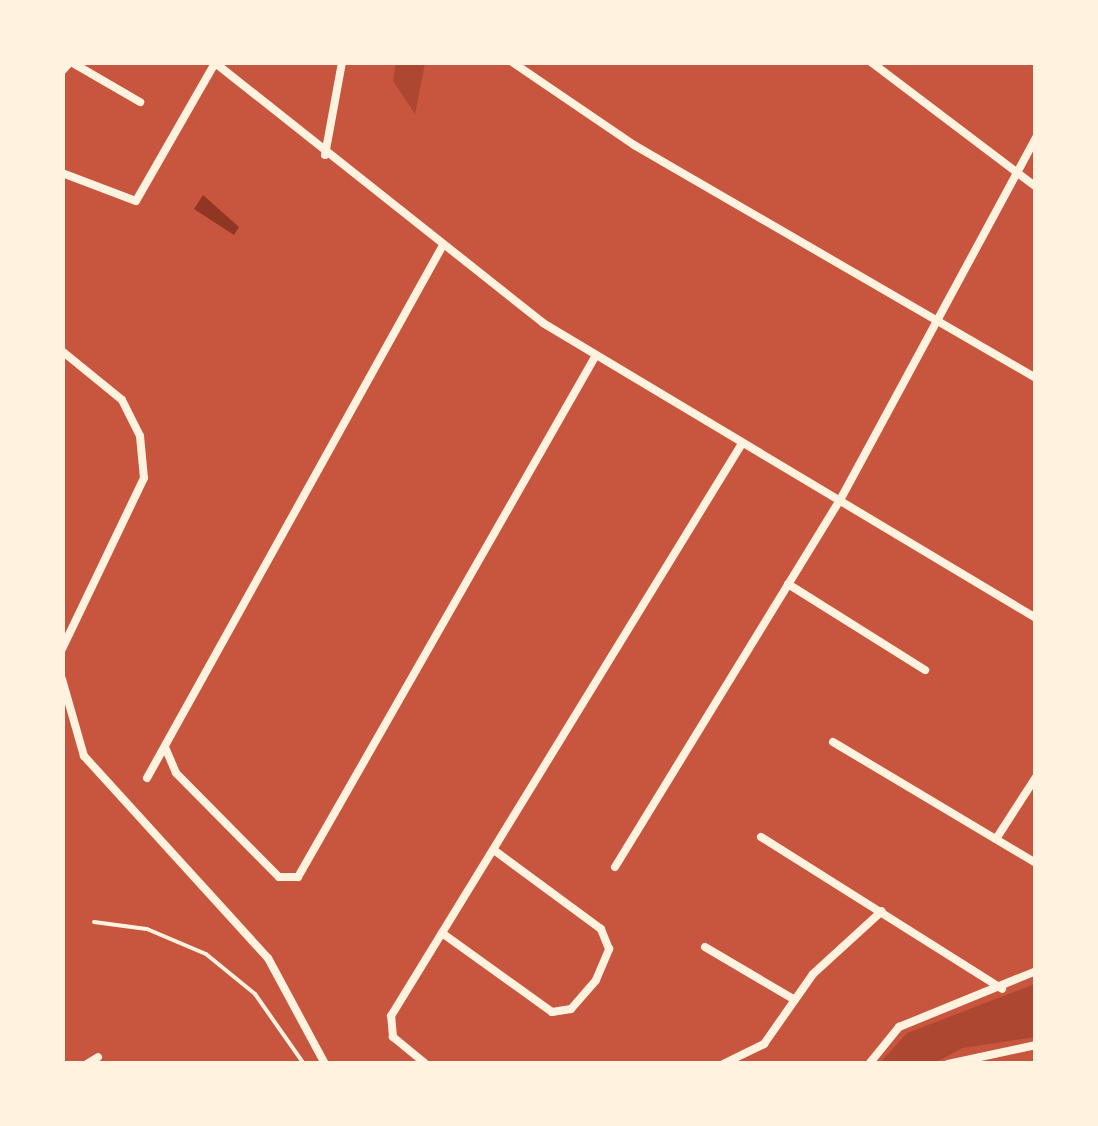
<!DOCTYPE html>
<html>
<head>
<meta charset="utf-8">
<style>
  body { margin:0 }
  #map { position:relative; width:1098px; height:1126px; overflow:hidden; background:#c8553d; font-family:"DM Sans",sans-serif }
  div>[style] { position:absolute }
  .green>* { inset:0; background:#ae4732 }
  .water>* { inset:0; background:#8f3625 }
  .service>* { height:4px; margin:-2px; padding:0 2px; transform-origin:2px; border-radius:2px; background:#fff3e0 }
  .minor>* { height:8px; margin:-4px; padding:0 4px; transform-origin:4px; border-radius:4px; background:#fff3e0 }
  span { translate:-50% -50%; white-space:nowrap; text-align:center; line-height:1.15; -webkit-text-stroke:8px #fff3e0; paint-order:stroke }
  .frame { position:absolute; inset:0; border:65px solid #fff3e0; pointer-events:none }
</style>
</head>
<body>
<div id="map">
  <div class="green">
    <div style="clip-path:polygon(396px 62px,425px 63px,415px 114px,393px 81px)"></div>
    <div style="clip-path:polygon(1035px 984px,1035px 1037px,963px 1048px,934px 1063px,880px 1063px,907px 1033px)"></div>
  </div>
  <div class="water">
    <div style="clip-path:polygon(203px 195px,239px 227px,234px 235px,194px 209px)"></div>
  </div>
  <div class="service">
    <div style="left:94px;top:922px;width:53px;rotate:7.5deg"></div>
    <div style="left:147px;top:929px;width:64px;rotate:23deg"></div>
    <div style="left:206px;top:954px;width:63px;rotate:39.2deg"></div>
    <div style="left:255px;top:994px;width:85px;rotate:55deg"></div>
  </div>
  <div class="minor">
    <div style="left:71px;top:62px;width:80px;rotate:30.1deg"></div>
    <div style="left:214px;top:62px;width:420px;rotate:38.4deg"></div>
    <div style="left:543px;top:323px;width:575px;rotate:30.9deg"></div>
    <div style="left:512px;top:62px;width:148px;rotate:34.2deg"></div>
    <div style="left:634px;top:145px;width:465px;rotate:30.1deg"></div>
    <div style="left:871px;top:62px;width:207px;rotate:37.1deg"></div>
    <div style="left:62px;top:71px;width:12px;rotate:-48deg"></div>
    <div style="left:325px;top:155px;width:95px;rotate:-79.6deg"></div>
    <div style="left:62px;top:173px;width:79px;rotate:20.7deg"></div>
    <div style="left:136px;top:201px;width:159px;rotate:-60.2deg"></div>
    <div style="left:62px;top:351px;width:77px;rotate:39.2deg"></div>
    <div style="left:122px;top:400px;width:40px;rotate:63.4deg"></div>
    <div style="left:140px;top:436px;width:42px;rotate:84.6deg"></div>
    <div style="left:144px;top:478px;width:190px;rotate:115.6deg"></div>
    <div style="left:788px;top:584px;width:162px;rotate:32.1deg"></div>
    <div style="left:62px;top:679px;width:80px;rotate:74.1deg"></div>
    <div style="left:84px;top:756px;width:273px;rotate:47.7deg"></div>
    <div style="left:268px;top:958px;width:120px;rotate:61.7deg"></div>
    <div style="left:833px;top:742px;width:236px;rotate:30.8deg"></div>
    <div style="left:165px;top:747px;width:28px;rotate:67deg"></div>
    <div style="left:176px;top:773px;width:146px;rotate:45.3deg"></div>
    <div style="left:279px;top:877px;width:19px"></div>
    <div style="left:298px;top:877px;width:599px;rotate:-60.27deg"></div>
    <div style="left:147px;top:778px;width:607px;rotate:-60.95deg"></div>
    <div style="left:761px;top:837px;width:285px;rotate:32.2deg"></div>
    <div style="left:996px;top:839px;width:74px;rotate:-57.2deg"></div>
    <div style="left:615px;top:867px;width:428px;rotate:-58.5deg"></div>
    <div style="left:839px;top:502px;width:415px;rotate:-61.6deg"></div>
    <div style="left:442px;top:933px;width:135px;rotate:35.7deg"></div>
    <div style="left:552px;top:1012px;width:19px;rotate:-9deg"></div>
    <div style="left:571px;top:1009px;width:38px;rotate:-49deg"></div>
    <div style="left:596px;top:980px;width:34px;rotate:-67deg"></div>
    <div style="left:609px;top:949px;width:22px;rotate:-112deg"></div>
    <div style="left:601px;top:929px;width:133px;rotate:-143.6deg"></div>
    <div style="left:705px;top:947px;width:104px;rotate:30.5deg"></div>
    <div style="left:87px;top:1064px;width:13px;rotate:-32deg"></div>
    <div style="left:426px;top:1064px;width:43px;rotate:-140.7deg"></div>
    <div style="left:393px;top:1037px;width:21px;rotate:-95deg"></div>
    <div style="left:391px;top:1016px;width:670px;rotate:-58.49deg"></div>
    <div style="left:723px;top:1064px;width:46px;rotate:-26deg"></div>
    <div style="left:764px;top:1044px;width:85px;rotate:-55deg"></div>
    <div style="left:813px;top:974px;width:93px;rotate:-42.4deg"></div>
    <div style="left:869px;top:1064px;width:48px;rotate:-51deg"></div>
    <div style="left:899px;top:1027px;width:148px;rotate:-22.2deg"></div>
    <div style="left:948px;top:1064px;width:90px;rotate:-12.2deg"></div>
  </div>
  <div class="frame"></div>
</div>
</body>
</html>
